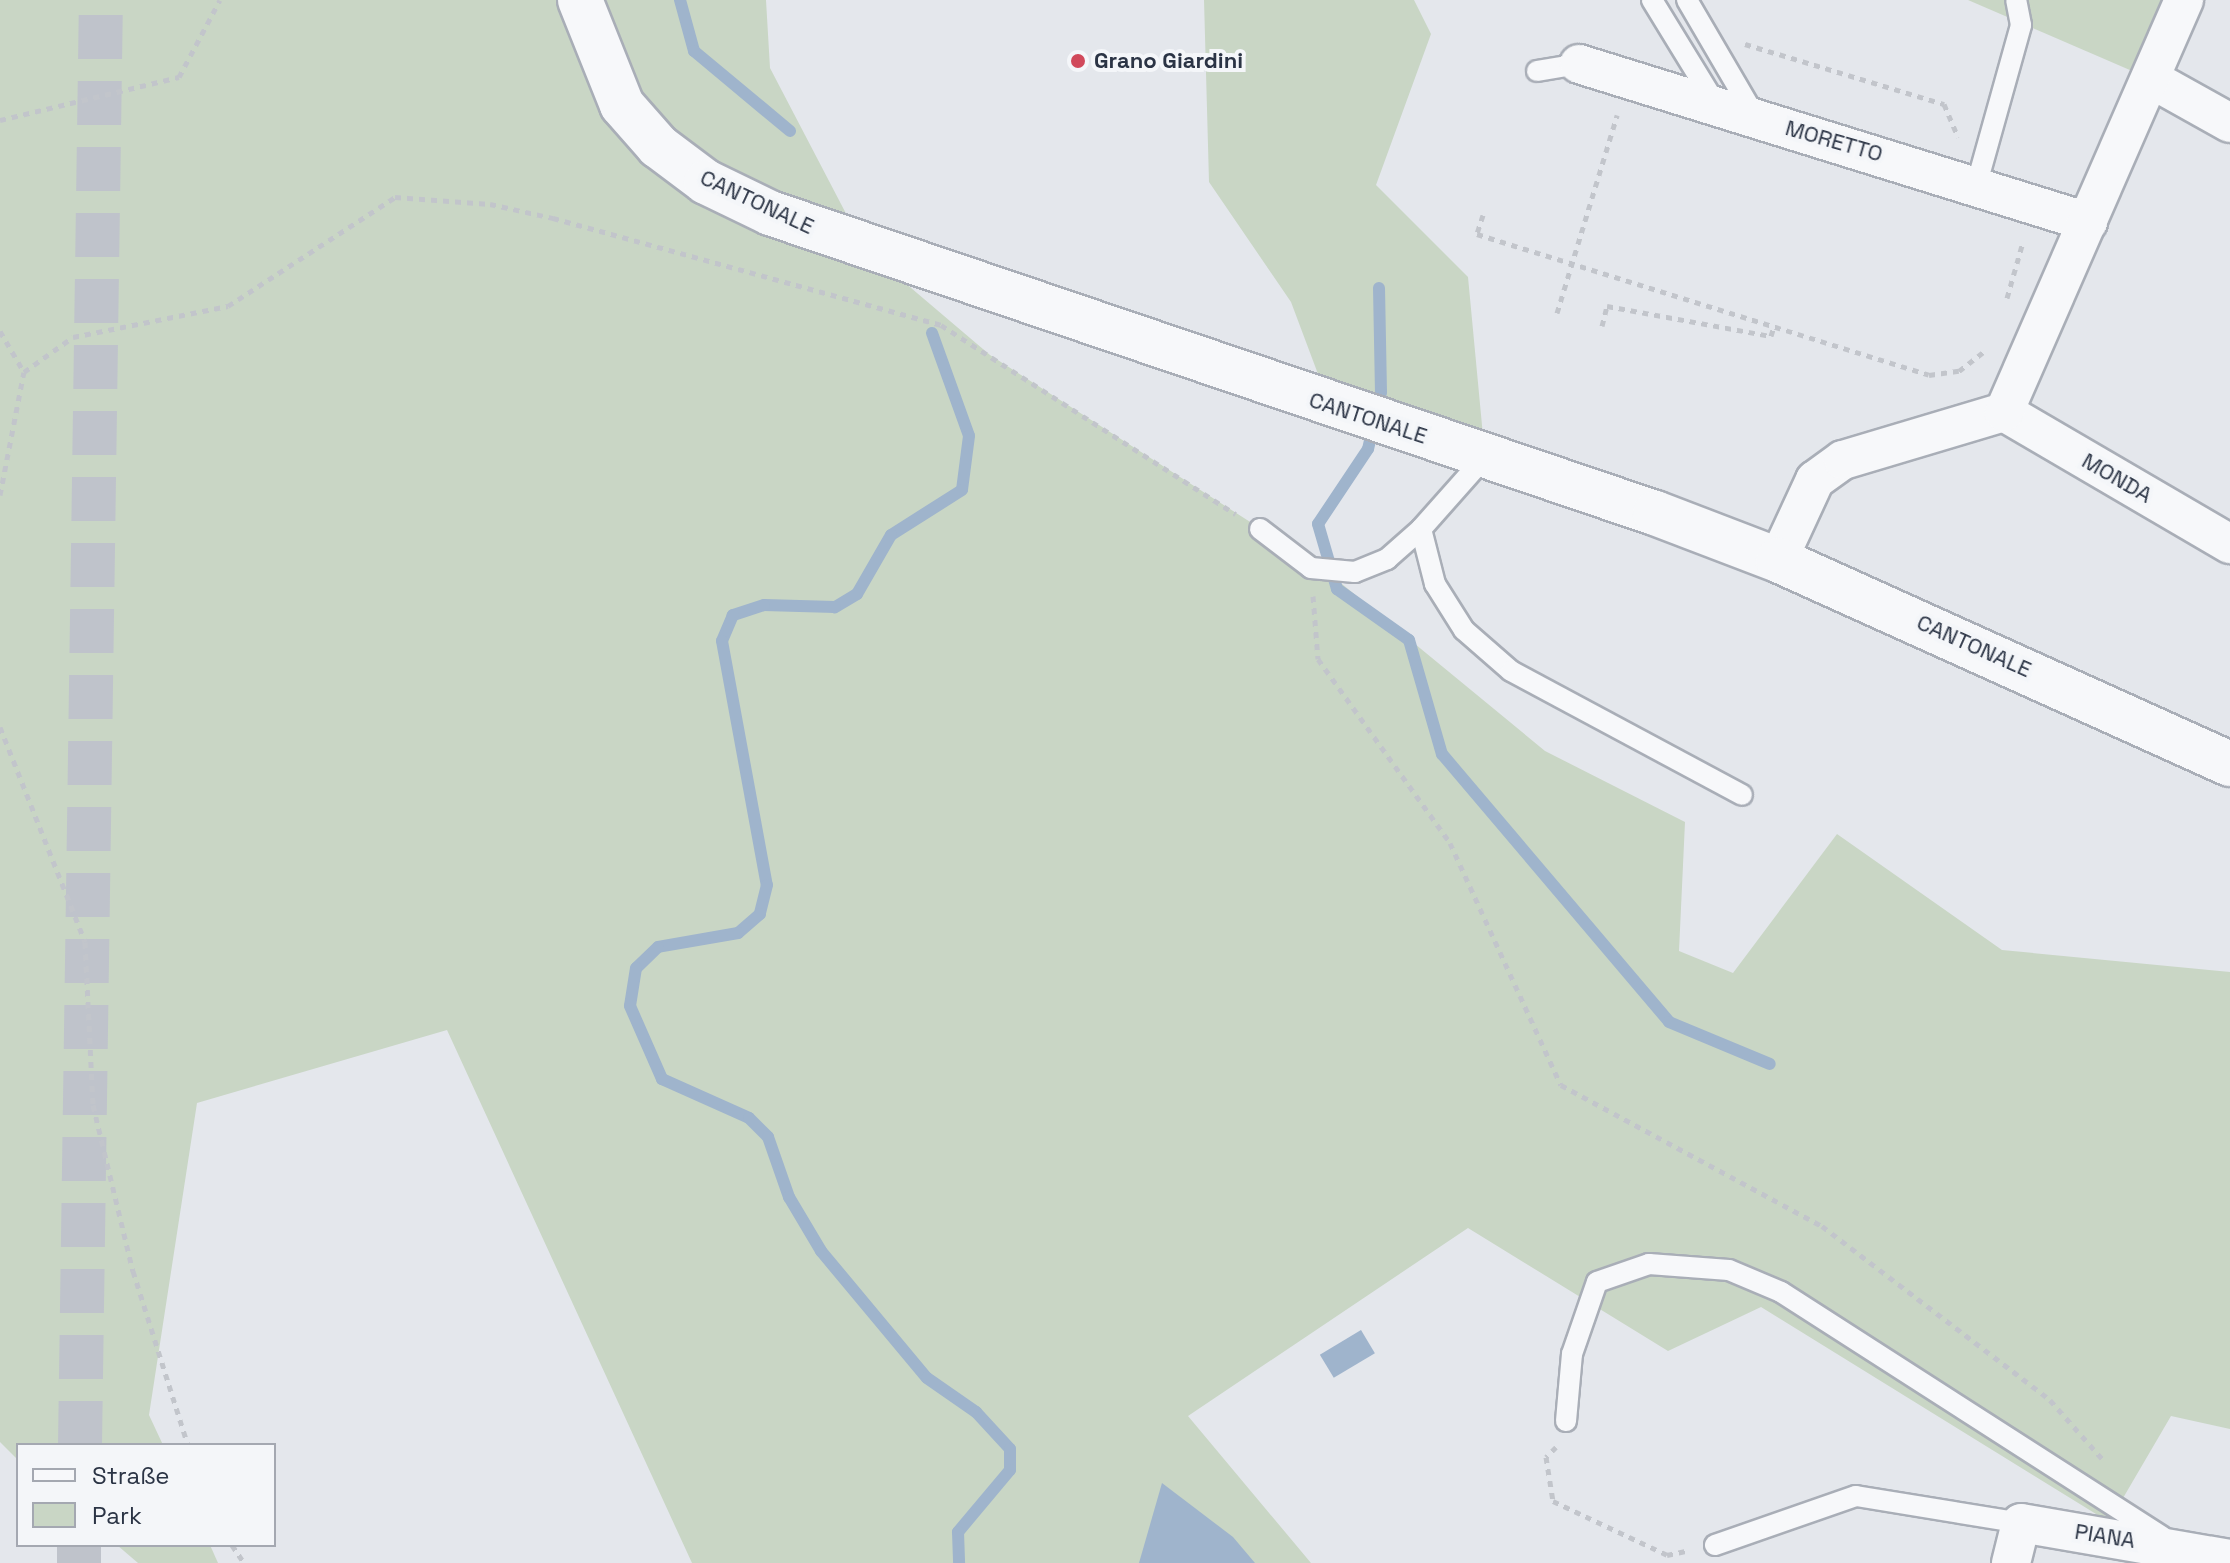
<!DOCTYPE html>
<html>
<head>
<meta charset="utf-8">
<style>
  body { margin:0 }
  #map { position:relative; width:2230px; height:1563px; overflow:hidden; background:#e4e7ec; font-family:"Space Grotesk",sans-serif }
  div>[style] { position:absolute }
  .green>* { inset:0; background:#c9d6c5 }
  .water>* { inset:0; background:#9fb4cc; transform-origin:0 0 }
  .stream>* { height:12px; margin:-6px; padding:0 6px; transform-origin:6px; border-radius:6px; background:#9fb4cc }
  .trunk-tunnel>* { height:44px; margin-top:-22px; transform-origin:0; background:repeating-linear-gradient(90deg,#bfc3cb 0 44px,transparent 0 66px) }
  .path>* { height:5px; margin-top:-2.5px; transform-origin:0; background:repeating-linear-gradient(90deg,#c2c5cb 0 6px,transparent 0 12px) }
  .roads { filter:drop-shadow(2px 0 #a9aeb7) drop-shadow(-2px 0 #a9aeb7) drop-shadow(0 2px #a9aeb7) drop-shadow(0 -2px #a9aeb7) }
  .service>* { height:20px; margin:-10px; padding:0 10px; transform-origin:10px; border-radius:10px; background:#f7f8fa }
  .minor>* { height:38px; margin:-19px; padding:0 19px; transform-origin:19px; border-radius:19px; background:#f7f8fa }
  .tertiary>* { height:44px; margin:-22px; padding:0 22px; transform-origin:22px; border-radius:22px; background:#f7f8fa }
  .dots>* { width:22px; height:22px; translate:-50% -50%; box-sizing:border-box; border:4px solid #f4f6f9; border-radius:50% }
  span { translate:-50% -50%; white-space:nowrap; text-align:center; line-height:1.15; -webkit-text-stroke:8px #f4f6f9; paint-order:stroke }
  .poi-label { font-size:22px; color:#2b3445; font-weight:700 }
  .left { translate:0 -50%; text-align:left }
  .street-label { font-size:22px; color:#2b3445 }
  .legend { position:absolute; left:16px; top:1443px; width:260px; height:104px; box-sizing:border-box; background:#f4f6f9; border:2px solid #a4a8b1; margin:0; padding:10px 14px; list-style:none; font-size:24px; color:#2b3445 }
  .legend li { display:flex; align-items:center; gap:16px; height:40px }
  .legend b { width:40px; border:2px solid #a4a8b1 }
</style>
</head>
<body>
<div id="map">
  <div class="green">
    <div style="clip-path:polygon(0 0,766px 0,770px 68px,864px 248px,990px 355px,1325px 570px,1545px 751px,1685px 822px,1679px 951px,1733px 973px,1837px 834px,2002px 950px,2230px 972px,2230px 1429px,2171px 1416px,2109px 1522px,1761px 1307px,1668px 1351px,1468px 1228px,1188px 1416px,1311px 1563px,692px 1563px,447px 1030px,197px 1103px,149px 1415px,163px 1445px,18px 1445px,18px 1460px,0 1442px)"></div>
    <div style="clip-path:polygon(1204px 0,1414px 0,1431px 34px,1376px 185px,1468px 277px,1485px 457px,1330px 406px,1291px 302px,1209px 182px)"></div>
    <div style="clip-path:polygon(1968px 0,2184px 0,2153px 80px)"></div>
    <div style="clip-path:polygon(117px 1545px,210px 1545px,218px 1563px,138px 1563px)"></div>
  </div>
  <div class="water">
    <div style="left:1361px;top:1330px;width:27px;height:48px;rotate:59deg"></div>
    <div style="clip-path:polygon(1162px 1483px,1233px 1537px,1255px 1563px,1139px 1563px)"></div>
  </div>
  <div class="stream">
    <div style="left:680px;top:0;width:53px;rotate:74.6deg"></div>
    <div style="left:694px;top:51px;width:125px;rotate:39.8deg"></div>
    <div style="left:1379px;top:288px;width:104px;rotate:88.9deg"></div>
    <div style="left:1381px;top:392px;width:58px;rotate:102.8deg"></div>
    <div style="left:1368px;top:449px;width:90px;rotate:123.7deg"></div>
    <div style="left:1318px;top:524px;width:68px;rotate:73.7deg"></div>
    <div style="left:1337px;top:589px;width:88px;rotate:35.3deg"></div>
    <div style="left:1409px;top:640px;width:119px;rotate:73.9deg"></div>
    <div style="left:1442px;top:754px;width:351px;rotate:49.7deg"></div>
    <div style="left:1669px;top:1022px;width:109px;rotate:22.6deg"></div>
    <div style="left:932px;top:333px;width:109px;rotate:70.2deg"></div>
    <div style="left:969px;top:436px;width:54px;rotate:97.4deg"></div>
    <div style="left:962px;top:490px;width:84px;rotate:147.6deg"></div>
    <div style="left:891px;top:535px;width:68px;rotate:120deg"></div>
    <div style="left:857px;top:594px;width:26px;rotate:149deg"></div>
    <div style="left:835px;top:607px;width:71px;rotate:-178.4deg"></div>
    <div style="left:764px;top:605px;width:33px;rotate:162deg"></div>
    <div style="left:733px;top:615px;width:28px;rotate:113deg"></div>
    <div style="left:722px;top:641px;width:248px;rotate:79.6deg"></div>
    <div style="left:767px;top:885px;width:30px;rotate:104deg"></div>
    <div style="left:760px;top:914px;width:29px;rotate:139deg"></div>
    <div style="left:738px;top:933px;width:81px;rotate:170.1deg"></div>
    <div style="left:658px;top:947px;width:30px;rotate:136deg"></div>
    <div style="left:636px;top:968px;width:38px;rotate:99deg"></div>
    <div style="left:630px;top:1006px;width:80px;rotate:66.3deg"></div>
    <div style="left:662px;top:1079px;width:95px;rotate:24.1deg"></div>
    <div style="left:749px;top:1118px;width:27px;rotate:45deg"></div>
    <div style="left:768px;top:1137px;width:64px;rotate:70.7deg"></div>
    <div style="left:789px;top:1197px;width:63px;rotate:59.3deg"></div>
    <div style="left:821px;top:1251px;width:165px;rotate:50.2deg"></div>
    <div style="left:927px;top:1378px;width:60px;rotate:34.8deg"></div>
    <div style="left:976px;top:1412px;width:50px;rotate:47.4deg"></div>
    <div style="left:1010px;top:1449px;width:21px;rotate:90deg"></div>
    <div style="left:1010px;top:1470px;width:81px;rotate:130deg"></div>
    <div style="left:958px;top:1532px;width:31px;rotate:88deg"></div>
  </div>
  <div class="trunk-tunnel">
    <div style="left:80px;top:1445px;width:1445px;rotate:-89.17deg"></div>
    <div style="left:79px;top:1563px;width:18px;rotate:-90deg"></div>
  </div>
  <div class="path">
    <div style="left:1745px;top:44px;width:208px;rotate:16.8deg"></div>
    <div style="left:1944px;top:104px;width:36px;rotate:67deg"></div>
    <div style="left:0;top:120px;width:184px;rotate:-13.5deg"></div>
    <div style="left:179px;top:77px;width:87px;rotate:-62deg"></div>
    <div style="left:1483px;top:215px;width:20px;rotate:108deg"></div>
    <div style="left:1477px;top:234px;width:473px;rotate:17.3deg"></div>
    <div style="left:1929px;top:375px;width:30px;rotate:-8deg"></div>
    <div style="left:1959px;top:371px;width:33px;rotate:-38deg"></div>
    <div style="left:2007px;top:298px;width:58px;rotate:-74.1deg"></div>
    <div style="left:1557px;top:313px;width:207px;rotate:-73.1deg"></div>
    <div style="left:1602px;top:326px;width:21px;rotate:-76deg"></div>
    <div style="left:1607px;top:306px;width:167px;rotate:10.4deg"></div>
    <div style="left:1771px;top:336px;width:10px;rotate:-73deg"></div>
    <div style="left:0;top:331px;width:48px;rotate:59.7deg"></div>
    <div style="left:0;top:495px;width:125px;rotate:-79deg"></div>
    <div style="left:24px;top:372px;width:60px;rotate:-35.5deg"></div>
    <div style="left:73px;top:337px;width:158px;rotate:-11.3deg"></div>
    <div style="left:228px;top:306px;width:199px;rotate:-33.1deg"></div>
    <div style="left:395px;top:197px;width:95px;rotate:4.2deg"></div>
    <div style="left:490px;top:204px;width:65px;rotate:12.5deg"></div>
    <div style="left:553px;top:218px;width:402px;rotate:15.4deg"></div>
    <div style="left:941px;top:325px;width:350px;rotate:32.7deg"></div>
    <div style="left:1313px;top:596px;width:63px;rotate:85.5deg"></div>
    <div style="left:1318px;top:659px;width:226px;rotate:54.3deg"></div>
    <div style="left:1450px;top:843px;width:266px;rotate:65.4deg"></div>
    <div style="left:1561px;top:1085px;width:297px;rotate:28.4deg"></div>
    <div style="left:1822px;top:1226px;width:287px;rotate:37.3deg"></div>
    <div style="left:2050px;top:1400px;width:83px;rotate:48.4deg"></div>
    <div style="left:0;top:727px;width:231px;rotate:68.4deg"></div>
    <div style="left:85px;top:942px;width:163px;rotate:87.2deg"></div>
    <div style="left:93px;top:1105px;width:171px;rotate:76.5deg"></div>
    <div style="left:133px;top:1271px;width:182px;rotate:72.5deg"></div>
    <div style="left:1556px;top:1447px;width:14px;rotate:135deg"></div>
    <div style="left:1546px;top:1457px;width:45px;rotate:81deg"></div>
    <div style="left:1553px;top:1501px;width:126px;rotate:25.3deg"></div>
    <div style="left:1667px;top:1555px;width:19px;rotate:-12deg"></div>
    <div style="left:232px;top:1545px;width:22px;rotate:56deg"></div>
  </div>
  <div class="roads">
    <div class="service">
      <div style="left:1652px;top:0;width:124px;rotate:58.5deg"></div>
      <div style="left:1687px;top:0;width:137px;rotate:59.7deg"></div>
      <div style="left:1537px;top:71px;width:43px;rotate:-9.5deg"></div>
      <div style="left:1977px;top:183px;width:164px;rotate:-74.4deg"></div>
      <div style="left:2021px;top:25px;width:25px;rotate:-101deg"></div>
      <div style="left:1260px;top:529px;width:64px;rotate:37.4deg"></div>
      <div style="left:1311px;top:568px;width:44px;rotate:5.2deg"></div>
      <div style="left:1355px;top:572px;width:35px;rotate:-22deg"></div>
      <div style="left:1387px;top:559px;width:45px;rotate:-41.4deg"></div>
      <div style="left:1421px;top:529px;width:96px;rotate:-48.4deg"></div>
      <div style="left:1421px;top:529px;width:57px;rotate:75.7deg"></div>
      <div style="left:1435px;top:584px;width:54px;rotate:57.8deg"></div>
      <div style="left:1464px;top:630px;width:62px;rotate:41.1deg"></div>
      <div style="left:1511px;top:671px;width:262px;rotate:28.2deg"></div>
      <div style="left:1566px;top:1421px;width:67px;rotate:-84.9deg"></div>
      <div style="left:1572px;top:1354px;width:76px;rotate:-70.9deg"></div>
      <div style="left:1597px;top:1282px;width:55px;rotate:-19.1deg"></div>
      <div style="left:1649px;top:1264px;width:80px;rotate:4.3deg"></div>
      <div style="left:1729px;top:1270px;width:56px;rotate:22.9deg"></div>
      <div style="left:1781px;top:1292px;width:453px;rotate:32.7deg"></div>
      <div style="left:1715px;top:1545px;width:149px;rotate:-19.2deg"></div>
      <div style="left:1856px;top:1496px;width:167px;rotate:9.3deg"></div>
    </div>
    <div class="minor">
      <div style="left:1579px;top:64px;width:533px;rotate:17.24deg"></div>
      <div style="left:2153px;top:80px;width:88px;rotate:29.2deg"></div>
      <div style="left:2004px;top:412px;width:262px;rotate:30.3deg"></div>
      <div style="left:1778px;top:560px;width:88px;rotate:-65.2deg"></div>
      <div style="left:1815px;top:480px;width:34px;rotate:-36deg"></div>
      <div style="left:1843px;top:460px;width:168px;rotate:-16.6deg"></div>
      <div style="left:2004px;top:412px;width:450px;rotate:-66.4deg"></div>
      <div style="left:2011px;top:1563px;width:41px;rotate:-76deg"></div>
      <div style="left:2021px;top:1523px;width:212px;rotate:9.8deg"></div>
    </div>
    <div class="tertiary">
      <div style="left:580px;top:0;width:113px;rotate:68.2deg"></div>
      <div style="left:622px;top:105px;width:55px;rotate:48.7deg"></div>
      <div style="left:658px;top:146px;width:60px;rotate:36.9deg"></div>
      <div style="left:706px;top:182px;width:71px;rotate:25.8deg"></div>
      <div style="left:770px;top:213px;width:934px;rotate:18.73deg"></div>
      <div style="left:1655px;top:513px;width:132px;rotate:20.9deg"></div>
      <div style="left:1778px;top:560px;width:496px;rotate:24.3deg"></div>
    </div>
  </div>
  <div class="dots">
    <div style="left:1078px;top:61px;background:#d1495b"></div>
  </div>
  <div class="poi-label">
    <span class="left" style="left:1094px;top:61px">Grano Giardini</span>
  </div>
  <div class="street-label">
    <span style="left:1834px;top:141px;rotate:16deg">MORETTO</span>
    <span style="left:757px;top:202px;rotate:25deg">CANTONALE</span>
    <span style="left:1368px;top:418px;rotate:18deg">CANTONALE</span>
    <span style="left:2117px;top:478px;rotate:30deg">MONDA</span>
    <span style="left:1974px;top:646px;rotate:24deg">CANTONALE</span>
    <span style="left:2105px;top:1536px;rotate:9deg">PIANA</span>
  </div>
  <ul class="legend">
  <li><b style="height:10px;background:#f7f8fa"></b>Straße</li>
  <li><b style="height:22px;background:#c9d6c5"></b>Park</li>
  </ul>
</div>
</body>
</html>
